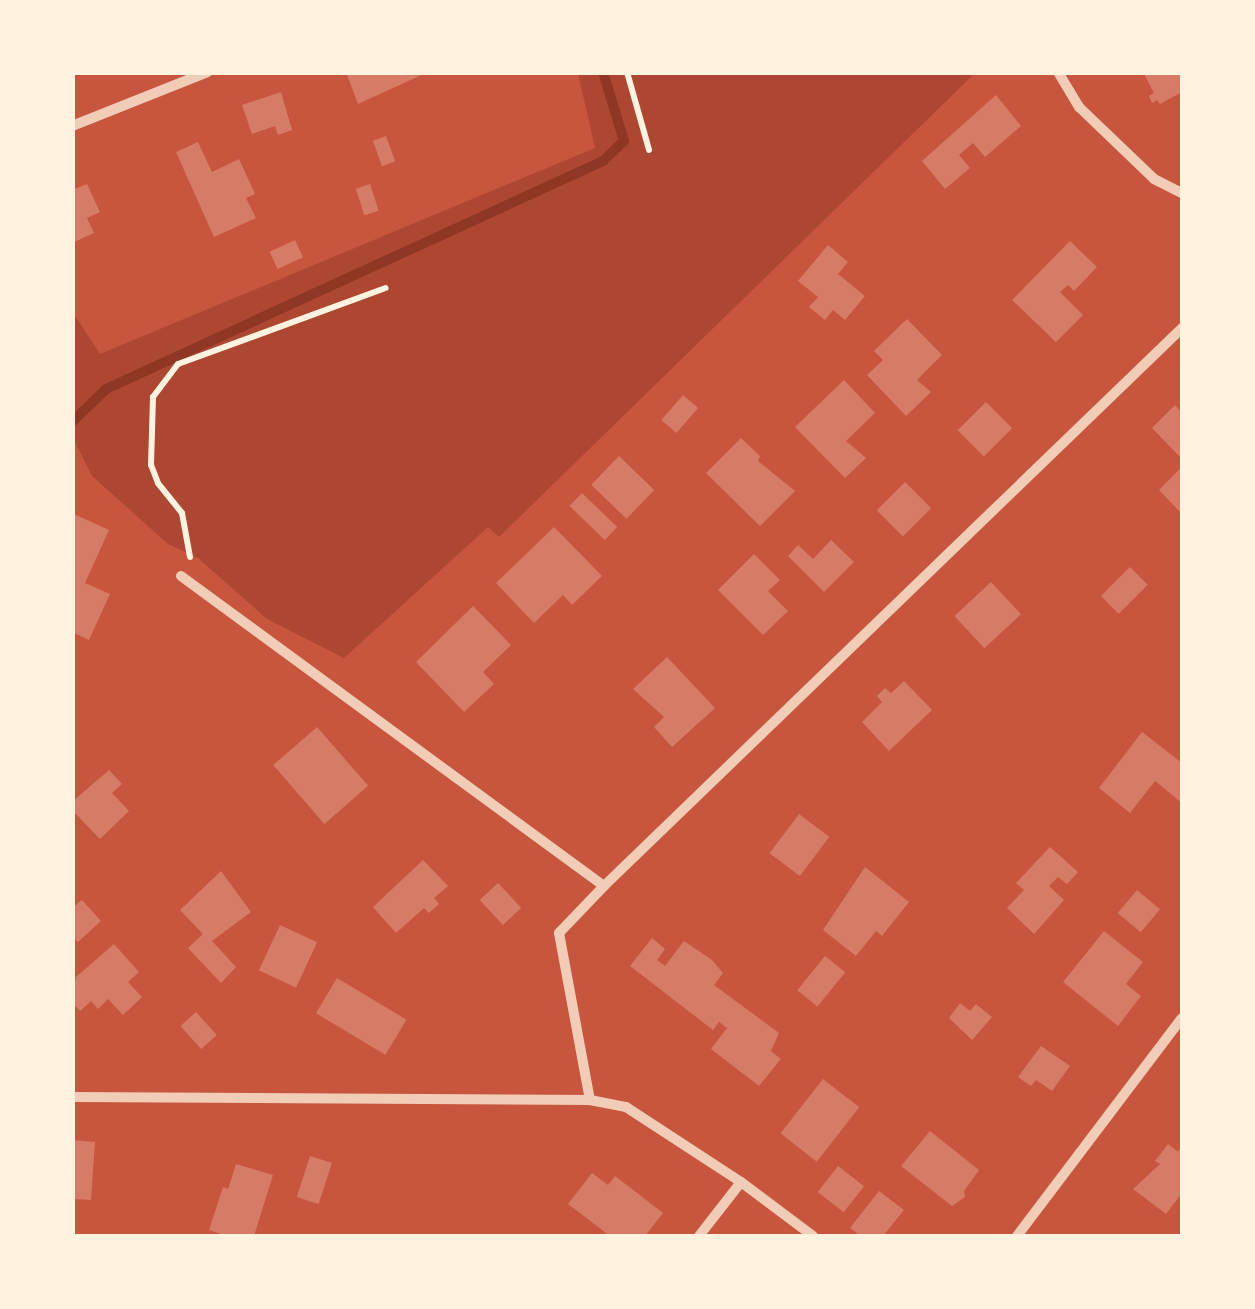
<!DOCTYPE html>
<html>
<head>
<meta charset="utf-8">
<style>
  body { margin:0 }
  #map { position:relative; width:1255px; height:1309px; overflow:hidden; background:#c8553d; font-family:Figtree,sans-serif }
  div>[style] { position:absolute }
  .green>* { inset:0; background:#ae4732 }
  .stream>* { height:10px; margin:-5px; padding:0 5px; transform-origin:5px; border-radius:5px; background:#8f3625 }
  .building>* { inset:0; background:#d67c66; transform-origin:0 0 }
  .path>* { height:6px; margin:-3px; padding:0 3px; transform-origin:3px; border-radius:3px; background:#fff3e0 }
  .minor>* { height:10px; margin:-5px; padding:0 5px; transform-origin:5px; border-radius:5px; background:#f1ccb7 }
  span { translate:-50% -50%; white-space:nowrap; text-align:center; line-height:1.15; -webkit-text-stroke:10px #fff3e0; paint-order:stroke }
  .frame { position:absolute; inset:0; border:75px solid #fff3e0; pointer-events:none }
</style>
</head>
<body>
<div id="map">
  <div class="green">
    <div style="clip-path:polygon(578px 73px,975px 73px,499px 537px,488px 527px,344px 658px,267px 619px,198px 558px,168px 544px,92px 476px,73px 438px,72px 311px,100px 354px,595px 148px)"></div>
  </div>
  <div class="stream">
    <div style="left:72px;top:422px;width:47px;rotate:-44.1deg"></div>
    <div style="left:106px;top:389px;width:547px;rotate:-24.64deg"></div>
    <div style="left:603px;top:161px;width:29px;rotate:-44deg"></div>
    <div style="left:624px;top:141px;width:72px;rotate:-106.9deg"></div>
  </div>
  <div class="building">
    <div style="clip-path:polygon(346px 72px,428px 72px,358px 104px)"></div>
    <div style="clip-path:polygon(1143px 72px,1182px 72px,1182px 92px,1160px 104px,1157px 100px,1152px 103px,1149px 96px,1154px 93px)"></div>
    <div style="clip-path:polygon(281px 92px,292px 130px,278px 135px,275px 126px,252px 134px,242px 105px)"></div>
    <div style="clip-path:polygon(996px 95px,1021px 126px,985px 157px,973px 143px,959px 155px,970px 168px,945px 189px,922px 161px)"></div>
    <div style="left:386px;top:136px;width:27px;height:14px;rotate:70deg"></div>
    <div style="clip-path:polygon(198px 142px,212px 172px,239px 159px,255px 194px,246px 198px,256px 218px,214px 237px,176px 152px)"></div>
    <div style="clip-path:polygon(87px 184px,100px 212px,87px 218px,94px 233px,72px 243px,72px 190px)"></div>
    <div style="left:370px;top:184px;width:28px;height:15px;rotate:72deg"></div>
    <div style="left:295px;top:240px;width:19px;height:28px;rotate:65deg"></div>
    <div style="clip-path:polygon(1070px 241px,1097px 267px,1074px 291px,1068px 285px,1060px 292px,1083px 315px,1056px 342px,1012px 300px)"></div>
    <div style="clip-path:polygon(828px 245px,848px 262px,838px 274px,865px 296px,845px 320px,833px 310px,825px 320px,809px 307px,818px 297px,798px 281px)"></div>
    <div style="clip-path:polygon(907px 319px,942px 355px,917px 380px,931px 392px,906px 416px,867px 375px,883px 360px,874px 351px)"></div>
    <div style="clip-path:polygon(844px 380px,875px 413px,846px 441px,866px 458px,845px 478px,795px 427px)"></div>
    <div style="left:683px;top:395px;width:20px;height:33px;rotate:41deg"></div>
    <div style="left:986px;top:402px;width:37px;height:40px;rotate:45deg"></div>
    <div style="clip-path:polygon(1175px 405px,1182px 413px,1182px 459px,1152px 428px)"></div>
    <div style="clip-path:polygon(741px 438px,760px 456px,758px 461px,795px 491px,760px 526px,706px 473px)"></div>
    <div style="left:619px;top:456px;width:49px;height:40px;rotate:44deg"></div>
    <div style="clip-path:polygon(1182px 467px,1182px 514px,1159px 490px)"></div>
    <div style="left:905px;top:482px;width:37px;height:40px;rotate:45deg"></div>
    <div style="left:582px;top:493px;width:49px;height:18px;rotate:44deg"></div>
    <div style="clip-path:polygon(72px 513px,109px 530px,85px 583px,110px 594px,89px 640px,72px 632px)"></div>
    <div style="clip-path:polygon(554px 527px,602px 576px,572px 605px,563px 595px,534px 623px,496px 583px)"></div>
    <div style="clip-path:polygon(831px 540px,854px 562px,824px 592px,788px 556px,798px 545px,813px 559px)"></div>
    <div style="clip-path:polygon(754px 554px,780px 580px,768px 591px,788px 611px,763px 635px,718px 590px)"></div>
    <div style="left:1130px;top:567px;width:25px;height:41px;rotate:45deg"></div>
    <div style="left:991px;top:582px;width:44px;height:50px;rotate:47deg"></div>
    <div style="clip-path:polygon(473px 606px,511px 645px,483px 672px,494px 684px,464px 712px,416px 662px)"></div>
    <div style="clip-path:polygon(667px 657px,715px 708px,672px 747px,654px 727px,664px 717px,633px 689px)"></div>
    <div style="clip-path:polygon(904px 681px,932px 710px,889px 751px,862px 722px,882px 702px,877px 696px,885px 688px,891px 693px)"></div>
    <div style="left:317px;top:727px;width:78px;height:58px;rotate:49deg"></div>
    <div style="clip-path:polygon(1142px 732px,1182px 763px,1182px 803px,1155px 781px,1130px 813px,1099px 788px)"></div>
    <div style="clip-path:polygon(109px 770px,122px 784px,112px 793px,129px 811px,100px 839px,72px 810px,72px 802px)"></div>
    <div style="left:799px;top:814px;width:38px;height:49px;rotate:37deg"></div>
    <div style="clip-path:polygon(1050px 847px,1078px 872px,1067px 884px,1058px 877px,1049px 886px,1064px 900px,1034px 934px,1007px 908px,1024px 890px,1016px 883px)"></div>
    <div style="clip-path:polygon(423px 860px,448px 886px,434px 898px,439px 904px,429px 913px,424px 908px,396px 933px,373px 907px)"></div>
    <div style="clip-path:polygon(865px 867px,909px 902px,882px 936px,876px 931px,856px 956px,823px 930px)"></div>
    <div style="clip-path:polygon(221px 871px,251px 912px,212px 941px,236px 967px,221px 983px,188px 948px,203px 934px,180px 910px)"></div>
    <div style="left:498px;top:883px;width:34px;height:25px;rotate:47deg"></div>
    <div style="left:1137px;top:890px;width:30px;height:30px;rotate:40deg"></div>
    <div style="clip-path:polygon(82px 900px,101px 921px,78px 942px,72px 936px,72px 908px)"></div>
    <div style="left:280px;top:925px;width:41px;height:50px;rotate:25deg"></div>
    <div style="clip-path:polygon(1104px 931px,1143px 962px,1126px 984px,1141px 996px,1118px 1026px,1063px 982px)"></div>
    <div style="clip-path:polygon(652px 938px,665px 949px,657px 960px,665px 966px,684px 941px,712px 960px,723px 973px,714px 985px,779px 1033px,771px 1051px,781px 1059px,759px 1086px,711px 1049px,727px 1028px,719px 1022px,713px 1030px,630px 966px)"></div>
    <div style="clip-path:polygon(114px 944px,139px 972px,128px 982px,142px 997px,123px 1015px,108px 999px,98px 1009px,91px 1001px,80px 1011px,72px 1002px,76px 977px)"></div>
    <div style="left:825px;top:956px;width:26px;height:44px;rotate:39deg"></div>
    <div style="left:337px;top:978px;width:81px;height:41px;rotate:31deg"></div>
    <div style="clip-path:polygon(960px 1003px,970px 1011px,976px 1004px,992px 1017px,972px 1040px,949px 1018px)"></div>
    <div style="left:196px;top:1012px;width:31px;height:21px;rotate:48deg"></div>
    <div style="clip-path:polygon(1041px 1046px,1070px 1066px,1052px 1091px,1036px 1080px,1031px 1086px,1018px 1077px)"></div>
    <div style="left:823px;top:1079px;width:46px;height:69px;rotate:38deg"></div>
    <div style="clip-path:polygon(930px 1131px,979px 1170px,964px 1191px,965px 1197px,952px 1206px,901px 1166px)"></div>
    <div style="clip-path:polygon(72px 1140px,95px 1142px,91px 1200px,72px 1199px)"></div>
    <div style="clip-path:polygon(1168px 1144px,1178px 1152px,1182px 1146px,1182px 1193px,1166px 1214px,1133px 1189px,1160px 1164px,1155px 1161px)"></div>
    <div style="left:310px;top:1156px;width:23px;height:43px;rotate:18deg"></div>
    <div style="clip-path:polygon(236px 1164px,273px 1175px,254px 1236px,227px 1236px,209px 1230px,223px 1187px,228px 1189px)"></div>
    <div style="left:838px;top:1166px;width:33px;height:33px;rotate:38deg"></div>
    <div style="clip-path:polygon(592px 1173px,608px 1185px,615px 1176px,663px 1213px,645px 1236px,610px 1236px,568px 1204px)"></div>
    <div style="clip-path:polygon(879px 1191px,904px 1210px,883px 1236px,861px 1236px,850px 1228px)"></div>
  </div>
  <div class="path">
    <div style="left:627px;top:72px;width:81px;rotate:74.2deg"></div>
    <div style="left:190px;top:557px;width:45px;rotate:-100.3deg"></div>
    <div style="left:182px;top:513px;width:38px;rotate:-129deg"></div>
    <div style="left:158px;top:483px;width:19px;rotate:-111deg"></div>
    <div style="left:151px;top:465px;width:68px;rotate:-88.3deg"></div>
    <div style="left:153px;top:397px;width:41px;rotate:-52.9deg"></div>
    <div style="left:178px;top:364px;width:221px;rotate:-20.1deg"></div>
  </div>
  <div class="minor">
    <div style="left:1058px;top:72px;width:41px;rotate:59deg"></div>
    <div style="left:1079px;top:107px;width:104px;rotate:43.8deg"></div>
    <div style="left:1154px;top:179px;width:31px;rotate:27deg"></div>
    <div style="left:72px;top:126px;width:146px;rotate:-21.7deg"></div>
    <div style="left:181px;top:576px;width:524px;rotate:36.24deg"></div>
    <div style="left:604px;top:886px;width:65px;rotate:133.8deg"></div>
    <div style="left:559px;top:933px;width:170px;rotate:79.5deg"></div>
    <div style="left:590px;top:1100px;width:37px;rotate:11deg"></div>
    <div style="left:626px;top:1107px;width:137px;rotate:33.1deg"></div>
    <div style="left:741px;top:1182px;width:90px;rotate:36.9deg"></div>
    <div style="left:604px;top:886px;width:803px;rotate:-43.99deg"></div>
    <div style="left:72px;top:1097px;width:518px;rotate:0.33deg"></div>
    <div style="left:699px;top:1236px;width:68px;rotate:-52.1deg"></div>
    <div style="left:1017px;top:1236px;width:273px;rotate:-52.9deg"></div>
  </div>
  <div class="frame"></div>
</div>
</body>
</html>
